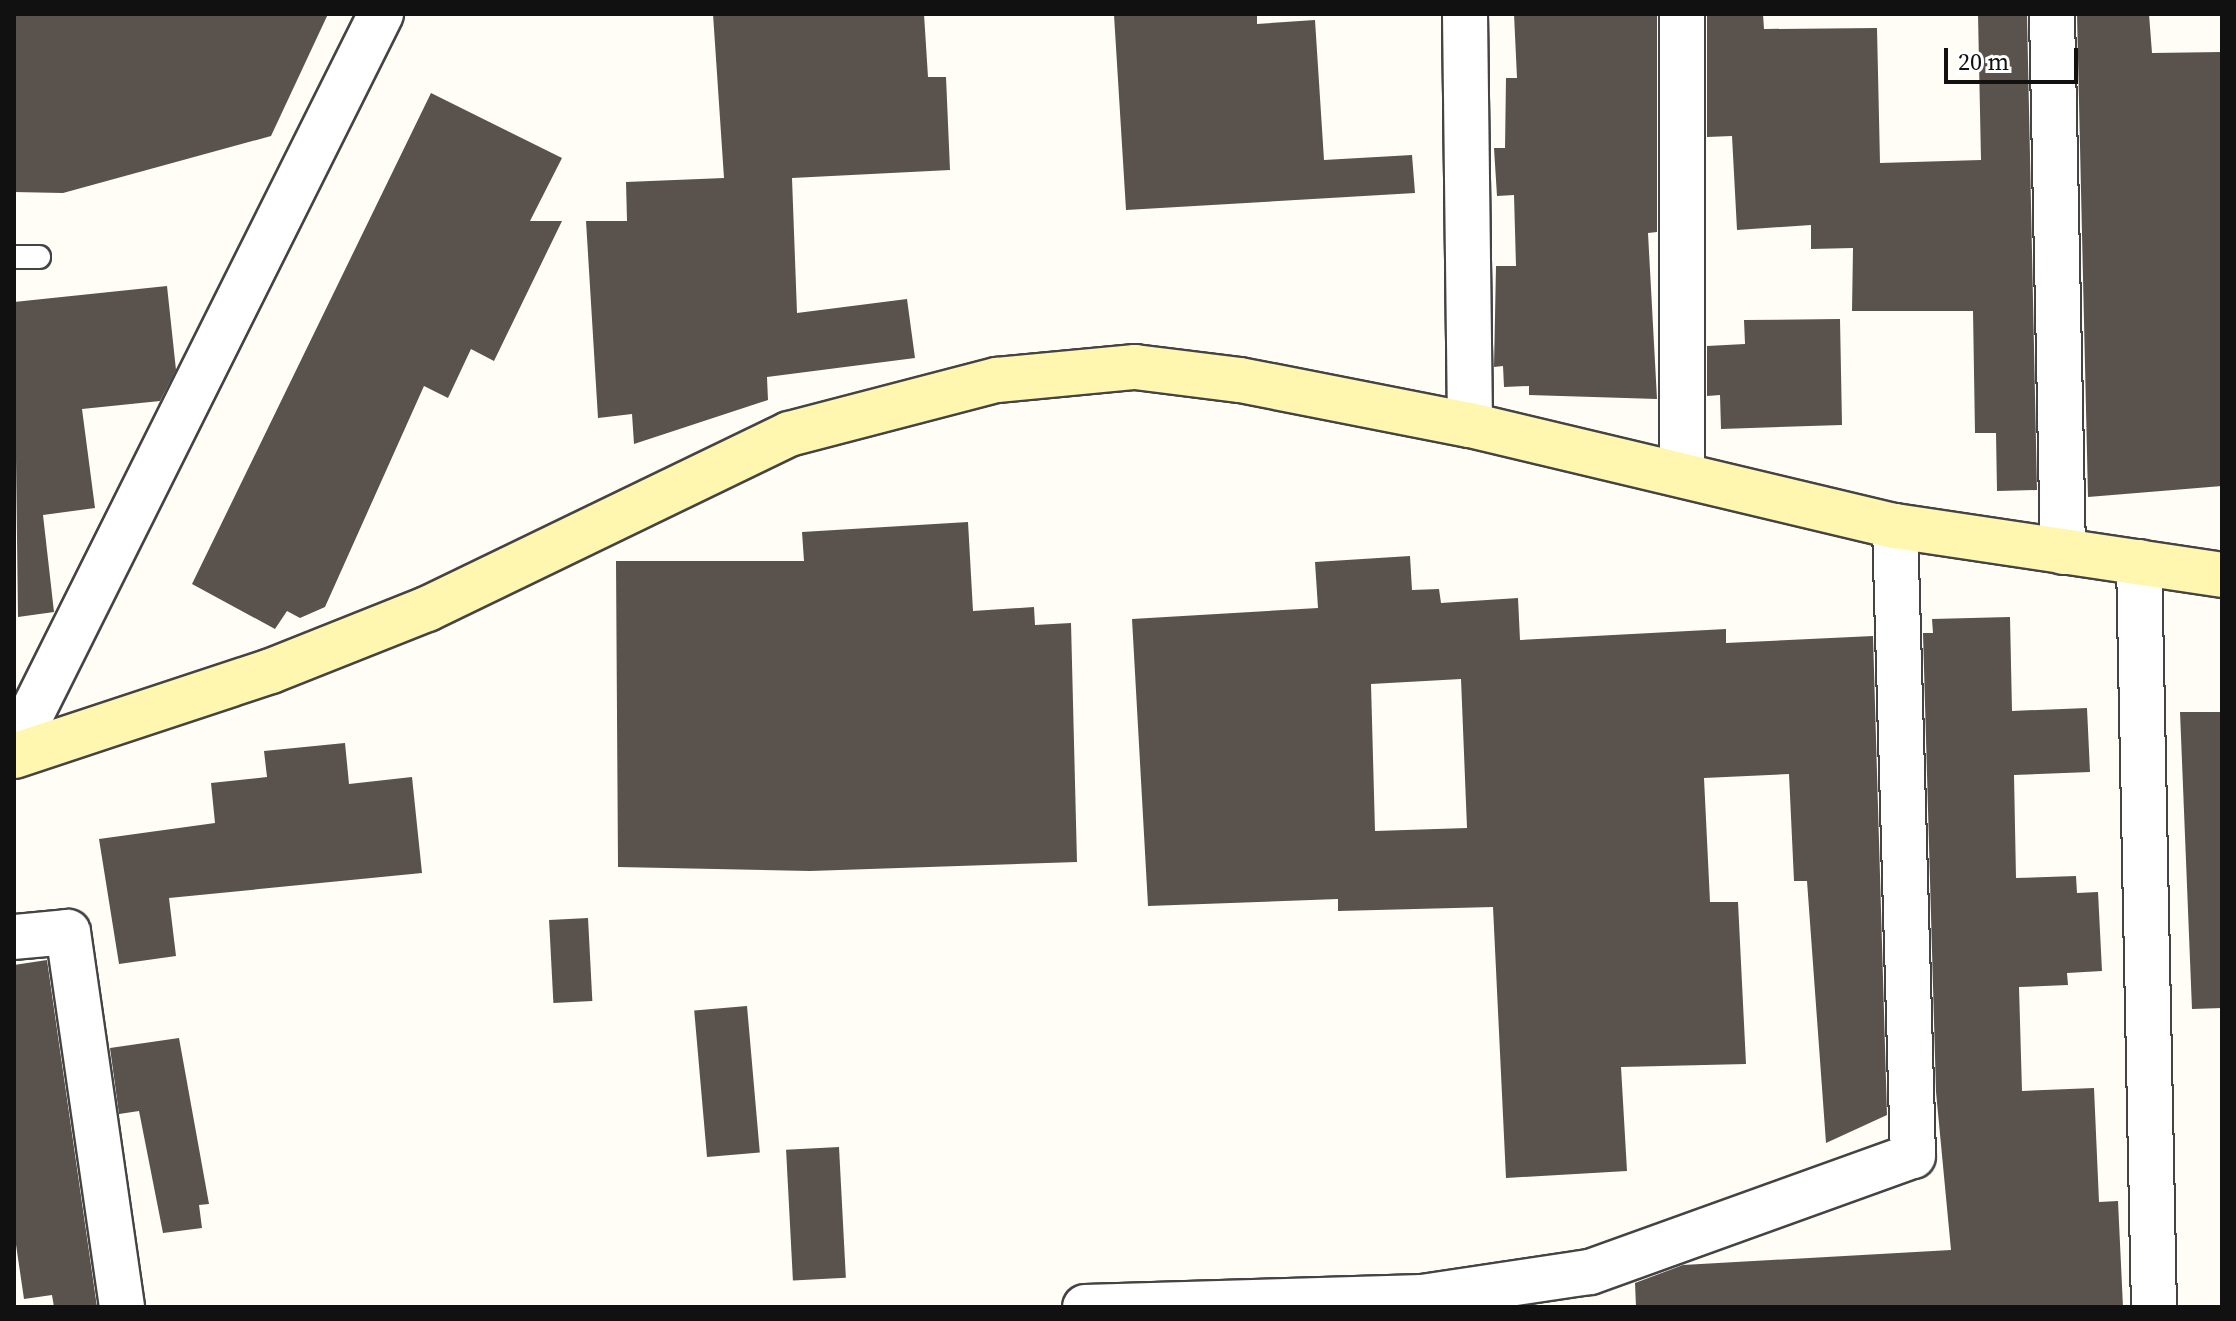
<!DOCTYPE html>
<html>
<head>
<meta charset="utf-8">
<style>
  body { margin:0 }
  #map { position:relative; width:2236px; height:1321px; overflow:hidden; background:#fffdf5; font-family:"Source Serif 4",serif }
  div>[style] { position:absolute }
  .building>* { inset:0; background:#5a524d; transform-origin:0 0 }
  .roads { filter:drop-shadow(2px 0 #444) drop-shadow(-2px 0 #444) drop-shadow(0 2px #444) drop-shadow(0 -2px #444) }
  .lane>* { height:22px; margin:-11px; padding:0 11px; transform-origin:11px; border-radius:11px; background:#fff }
  .street>* { height:44px; margin:-22px; padding:0 22px; transform-origin:22px; border-radius:22px; background:#fff }
  .secondary>* { height:44px; margin:-22px; padding:0 22px; transform-origin:22px; border-radius:22px; background:#fff6b0 }
  span { translate:-50% -50%; white-space:nowrap; text-align:center; line-height:1.15; -webkit-text-stroke:8px #fff; paint-order:stroke }
  .frame { position:absolute; inset:0; border:16px solid #111; pointer-events:none }
  .scale { position:absolute; left:1944px; top:48px; width:134px; height:36px; box-sizing:border-box; border:4px solid #111; border-top:0; padding-left:10px; font-size:24px; line-height:28px; white-space:nowrap; color:#111; -webkit-text-stroke:6px #fff; paint-order:stroke }
</style>
</head>
<body>
<div id="map">
  <div class="building">
    <div style="clip-path:polygon(14px 14px,328px 14px,271px 136px,63px 193px,14px 192px)"></div>
    <div style="clip-path:polygon(713px 14px,924px 14px,928px 77px,946px 77px,950px 170px,792px 178px,797px 313px,907px 299px,915px 358px,767px 377px,768px 400px,634px 444px,632px 414px,598px 418px,586px 221px,627px 221px,626px 182px,724px 178px)"></div>
    <div style="clip-path:polygon(1257px 14px,1257px 24px,1315px 20px,1324px 160px,1412px 155px,1415px 193px,1126px 210px,1114px 15px)"></div>
    <div style="clip-path:polygon(1514px 14px,1657px 14px,1657px 232px,1648px 233px,1657px 399px,1529px 395px,1529px 386px,1504px 387px,1503px 366px,1494px 367px,1496px 266px,1516px 266px,1514px 195px,1497px 196px,1494px 148px,1505px 148px,1506px 78px,1517px 78px)"></div>
    <div style="clip-path:polygon(1707px 14px,1763px 14px,1764px 29px,1877px 28px,1880px 163px,1981px 160px,1978px 14px,2027px 14px,2037px 490px,1997px 491px,1996px 433px,1975px 433px,1973px 311px,1852px 311px,1853px 248px,1811px 249px,1811px 225px,1737px 230px,1732px 136px,1707px 137px)"></div>
    <div style="clip-path:polygon(2077px 14px,2149px 14px,2152px 53px,2222px 52px,2222px 486px,2088px 497px)"></div>
    <div style="clip-path:polygon(431px 93px,562px 158px,530px 221px,562px 221px,494px 361px,471px 349px,448px 398px,424px 386px,325px 607px,300px 618px,287px 611px,275px 629px,192px 584px)"></div>
    <div style="clip-path:polygon(167px 286px,176px 370px,160px 401px,82px 409px,95px 508px,43px 515px,54px 612px,18px 617px,14px 302px)"></div>
    <div style="clip-path:polygon(1840px 319px,1842px 425px,1721px 429px,1720px 395px,1707px 396px,1707px 346px,1745px 344px,1744px 320px)"></div>
    <div style="clip-path:polygon(968px 522px,973px 611px,1034px 607px,1035px 625px,1071px 623px,1077px 862px,810px 871px,618px 867px,616px 561px,804px 561px,802px 532px)"></div>
    <div style="clip-path:polygon(evenodd,1410px 556px,1412px 590px,1439px 589px,1441px 603px,1518px 598px,1520px 640px,1726px 629px,1726px 643px,1873px 636px,1887px 1115px,1826px 1143px,1807px 881px,1794px 881px,1789px 774px,1704px 778px,1710px 902px,1738px 902px,1746px 1064px,1621px 1067px,1627px 1171px,1506px 1178px,1493px 907px,1338px 911px,1338px 899px,1148px 906px,1132px 619px,1318px 608px,1315px 562px,1410px 556px,1461px 679px,1467px 828px,1375px 831px,1371px 684px,1461px 679px)"></div>
    <div style="clip-path:polygon(2010px 617px,2012px 711px,2087px 708px,2090px 772px,2014px 775px,2016px 878px,2076px 876px,2077px 893px,2098px 892px,2102px 971px,2067px 973px,2068px 985px,2019px 987px,2022px 1091px,2094px 1088px,2099px 1202px,2118px 1201px,2123px 1307px,1636px 1307px,1635px 1283px,1683px 1265px,1951px 1250px,1936px 1092px,1923px 633px,1933px 633px,1932px 619px)"></div>
    <div style="clip-path:polygon(2180px 712px,2222px 712px,2222px 1008px,2192px 1009px)"></div>
    <div style="clip-path:polygon(345px 743px,349px 784px,412px 777px,422px 873px,169px 898px,176px 956px,119px 964px,99px 839px,215px 823px,211px 783px,267px 777px,264px 751px)"></div>
    <div style="left:588px;top:918px;width:83px;height:39px;rotate:87deg"></div>
    <div style="clip-path:polygon(47px 960px,97px 1307px,54px 1307px,52px 1295px,24px 1299px,14px 1231px,14px 965px)"></div>
    <div style="left:747px;top:1006px;width:147px;height:53px;rotate:85deg"></div>
    <div style="clip-path:polygon(179px 1038px,209px 1204px,199px 1205px,202px 1228px,163px 1233px,139px 1111px,119px 1114px,110px 1048px)"></div>
    <div style="left:839px;top:1147px;width:131px;height:53px;rotate:87deg"></div>
  </div>
  <div class="roads">
    <div class="lane">
      <div style="left:14px;top:257px;width:25px"></div>
    </div>
    <div class="street">
      <div style="left:1465px;top:14px;width:411px;rotate:89.3deg"></div>
      <div style="left:2052px;top:14px;width:538px;rotate:88.83deg"></div>
      <div style="left:1682px;top:471px;width:457px;rotate:-90deg"></div>
      <div style="left:2139px;top:562px;width:745px;rotate:88.85deg"></div>
      <div style="left:14px;top:749px;width:822px;rotate:-63.47deg"></div>
      <div style="left:14px;top:937px;width:54px;rotate:-5.3deg"></div>
      <div style="left:68px;top:932px;width:379px;rotate:81.8deg"></div>
      <div style="left:1085px;top:1307px;width:337px;rotate:-1.7deg"></div>
      <div style="left:1422px;top:1297px;width:170px;rotate:-8.5deg"></div>
      <div style="left:1590px;top:1272px;width:343px;rotate:-19.8deg"></div>
      <div style="left:1913px;top:1156px;width:630px;rotate:-91.64deg"></div>
    </div>
    <div class="secondary">
      <div style="left:14px;top:756px;width:271px;rotate:-18.3deg"></div>
      <div style="left:271px;top:671px;width:168px;rotate:-21.7deg"></div>
      <div style="left:427px;top:609px;width:402px;rotate:-25.8deg"></div>
      <div style="left:789px;top:434px;width:215px;rotate:-14.6deg"></div>
      <div style="left:997px;top:380px;width:139px;rotate:-5.4deg"></div>
      <div style="left:1135px;top:367px;width:106px;rotate:7.1deg"></div>
      <div style="left:1240px;top:380px;width:234px;rotate:11.1deg"></div>
      <div style="left:1470px;top:425px;width:437px;rotate:13.4deg"></div>
      <div style="left:1895px;top:526px;width:331px;rotate:8.5deg"></div>
    </div>
  </div>
  <div class="frame"></div>
  <div class="scale">20 m</div>
</div>
</body>
</html>
